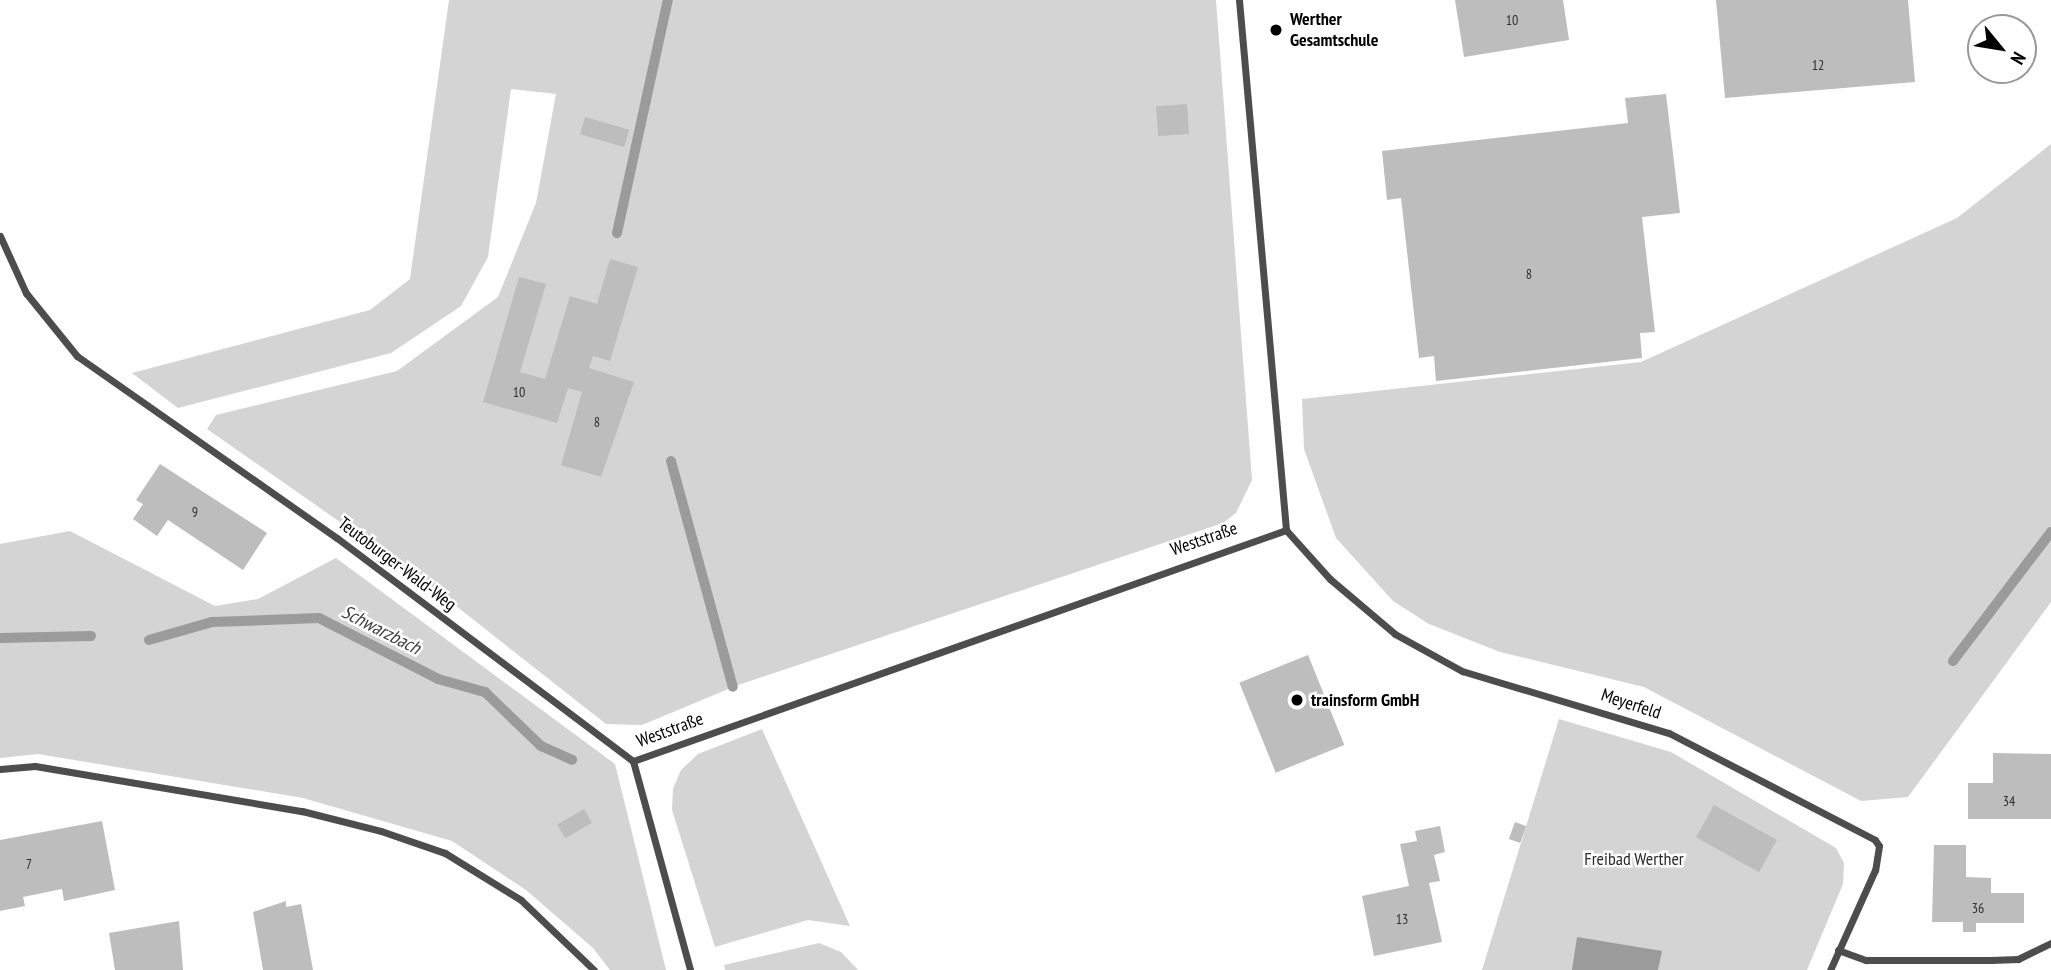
<!DOCTYPE html>
<html>
<head>
<meta charset="utf-8">
<style>
  body { margin:0 }
  #map { position:relative; width:2051px; height:970px; overflow:hidden; background:#fff; font-family:"PT Sans Narrow",sans-serif }
  div>[style] { position:absolute }
  .green>* { inset:0; background:#d4d4d4 }
  .water>* { inset:0; background:#9b9b9b }
  .stream>* { height:10px; margin:-5px; padding:0 5px; transform-origin:5px; border-radius:5px; background:#9b9b9b }
  .building>* { inset:0; background:#bdbdbd; transform-origin:0 0 }
  .minor>* { height:7px; margin:-3.5px; padding:0 3.5px; transform-origin:3.5px; border-radius:3.5px; background:#4d4d4d }
  .dots>* { width:19px; height:19px; translate:-50% -50%; box-sizing:border-box; border:4px solid #fff; border-radius:50% }
  span { translate:-50% -50%; white-space:nowrap; text-align:center; line-height:1.15; -webkit-text-stroke:5px #fff; paint-order:stroke }
  .number-label { font-size:14px; color:#2f2f2f }
  .number-label span { -webkit-text-stroke-width:0 }
  .poi-label { font-size:18px; color:#000; font-weight:700 }
  .left { translate:0 -50%; text-align:left }
  .street-label { font-size:18px; color:#000 }
  .park-label { font-size:18px; color:#2b2b2b }
  .water-label { font-size:19px; color:#3c3c3c; font-style:italic }
  .north { position:absolute; left:1967px; top:14px; width:70px; height:70px; box-sizing:border-box; background:#fff; border:2px solid #999; border-radius:50%; rotate:120deg; font-size:19px; font-weight:700; line-height:28px; text-align:center; color:#000 }
  .north::after { content:''; display:block; margin:auto; width:24px; height:32px; background:#000; clip-path:polygon(50% 0,100% 100%,50% 72%,0 100%) }
</style>
</head>
<body>
<div id="map">
  <div class="green">
    <div style="clip-path:polygon(449px 0,1216px 0,1252px 480px,1236px 513px,1223px 523px,738px 685px,642px 725px,606px 724px,423px 580px,207px 429px,216px 415px,397px 371px,498px 297px,536px 203px,556px 94px,511px 89px,488px 257px,461px 306px,391px 353px,178px 408px,132px 373px,370px 310px,410px 279px)"></div>
    <div style="clip-path:polygon(2051px 144px,2051px 602px,1908px 797px,1861px 801px,1644px 687px,1500px 652px,1429px 624px,1393px 601px,1336px 538px,1304px 449px,1302px 399px,1641px 362px,1957px 218px)"></div>
    <div style="clip-path:polygon(70px 531px,215px 606px,258px 599px,336px 558px,615px 764px,666px 970px,610px 970px,593px 948px,526px 890px,452px 841px,303px 798px,38px 754px,0 758px,0 544px)"></div>
    <div style="clip-path:polygon(1559px 719px,1671px 752px,1836px 848px,1844px 863px,1843px 884px,1807px 970px,1482px 970px)"></div>
    <div style="clip-path:polygon(762px 729px,850px 926px,808px 920px,715px 947px,672px 810px,673px 789px,681px 770px,698px 754px)"></div>
    <div style="clip-path:polygon(819px 943px,841px 952px,858px 970px,725px 970px,724px 965px)"></div>
  </div>
  <div class="water">
    <div style="clip-path:polygon(1577px 937px,1662px 951px,1658px 970px,1572px 970px)"></div>
  </div>
  <div class="stream">
    <div style="left:617px;top:233px;width:239px;rotate:-77.7deg"></div>
    <div style="left:671px;top:461px;width:234px;rotate:74.7deg"></div>
    <div style="left:0;top:638px;width:91px;rotate:-1.3deg"></div>
    <div style="left:149px;top:640px;width:66px;rotate:-15.9deg"></div>
    <div style="left:212px;top:622px;width:107px;rotate:-2.1deg"></div>
    <div style="left:319px;top:618px;width:134px;rotate:27.1deg"></div>
    <div style="left:438px;top:679px;width:49px;rotate:15.5deg"></div>
    <div style="left:485px;top:692px;width:78px;rotate:44deg"></div>
    <div style="left:541px;top:746px;width:34px;rotate:24deg"></div>
    <div style="left:1953px;top:661px;width:162px;rotate:-52.8deg"></div>
  </div>
  <div class="building">
    <div style="clip-path:polygon(1455px 0,1563px 0,1569px 40px,1464px 57px)"></div>
    <div style="clip-path:polygon(1716px 0,1908px 0,1915px 82px,1725px 98px)"></div>
    <div style="clip-path:polygon(1666px 94px,1680px 213px,1642px 217px,1655px 332px,1640px 333px,1642px 358px,1436px 381px,1434px 356px,1419px 358px,1401px 198px,1387px 200px,1382px 151px,1628px 123px,1625px 98px)"></div>
    <div style="left:1187px;top:104px;width:30px;height:31px;rotate:86deg"></div>
    <div style="left:585px;top:117px;width:46px;height:18px;rotate:16deg"></div>
    <div style="clip-path:polygon(610px 259px,638px 267px,610px 361px,593px 356px,589px 368px,634px 382px,601px 477px,561px 465px,582px 392px,568px 388px,557px 423px,483px 402px,519px 277px,546px 284px,520px 372px,545px 379px,570px 296px,597px 304px)"></div>
    <div style="clip-path:polygon(160px 464px,267px 533px,243px 570px,168px 520px,157px 536px,133px 519px,143px 504px,136px 500px)"></div>
    <div style="left:1308px;top:655px;width:97px;height:74px;rotate:68deg"></div>
    <div style="clip-path:polygon(1993px 753px,2051px 754px,2051px 819px,1968px 819px,1968px 783px,1993px 783px)"></div>
    <div style="left:1714px;top:805px;width:72px;height:37px;rotate:29deg"></div>
    <div style="left:584px;top:809px;width:16px;height:31px;rotate:60deg"></div>
    <div style="clip-path:polygon(102px 821px,115px 890px,64px 901px,62px 889px,23px 897px,25px 906px,0 911px,0 840px)"></div>
    <div style="left:1515px;top:822px;width:12px;height:18px;rotate:20deg"></div>
    <div style="clip-path:polygon(1440px 826px,1445px 852px,1434px 855px,1440px 881px,1429px 883px,1442px 942px,1374px 956px,1362px 896px,1409px 886px,1400px 844px,1417px 841px,1415px 831px)"></div>
    <div style="clip-path:polygon(1934px 845px,1966px 845px,1966px 877px,1991px 878px,1991px 893px,2024px 893px,2024px 923px,1976px 923px,1976px 932px,1963px 932px,1963px 922px,1932px 922px)"></div>
    <div style="clip-path:polygon(286px 901px,286px 907px,301px 904px,313px 970px,263px 970px,253px 912px)"></div>
    <div style="clip-path:polygon(179px 921px,183px 970px,115px 970px,109px 933px)"></div>
  </div>
  <div class="minor">
    <div style="left:1239px;top:0;width:532px;rotate:84.93deg"></div>
    <div style="left:0;top:236px;width:63px;rotate:65.5deg"></div>
    <div style="left:26px;top:293px;width:81px;rotate:51deg"></div>
    <div style="left:77px;top:356px;width:317px;rotate:35deg"></div>
    <div style="left:337px;top:538px;width:371px;rotate:37deg"></div>
    <div style="left:633px;top:761px;width:217px;rotate:74.7deg"></div>
    <div style="left:1286px;top:530px;width:66px;rotate:48.1deg"></div>
    <div style="left:1330px;top:579px;width:85px;rotate:40.2deg"></div>
    <div style="left:1395px;top:634px;width:77px;rotate:28.9deg"></div>
    <div style="left:1462px;top:671px;width:216px;rotate:16.7deg"></div>
    <div style="left:1669px;top:733px;width:232px;rotate:27.4deg"></div>
    <div style="left:1875px;top:840px;width:7px;rotate:56deg"></div>
    <div style="left:1879px;top:846px;width:24px;rotate:99deg"></div>
    <div style="left:1875px;top:870px;width:110px;rotate:114.2deg"></div>
    <div style="left:633px;top:761px;width:693px;rotate:-19.48deg"></div>
    <div style="left:0;top:769px;width:35px;rotate:-5deg"></div>
    <div style="left:35px;top:766px;width:271px;rotate:9.6deg"></div>
    <div style="left:302px;top:811px;width:81px;rotate:14.2deg"></div>
    <div style="left:381px;top:831px;width:68px;rotate:19deg"></div>
    <div style="left:445px;top:853px;width:89px;rotate:31.7deg"></div>
    <div style="left:521px;top:900px;width:101px;rotate:43.8deg"></div>
    <div style="left:1838px;top:950px;width:30px;rotate:20deg"></div>
    <div style="left:1866px;top:960px;width:125px"></div>
    <div style="left:1991px;top:960px;width:27px;rotate:-2deg"></div>
    <div style="left:2018px;top:959px;width:37px;rotate:-26deg"></div>
  </div>
  <div class="dots">
    <div style="left:1276px;top:30px;background:#000"></div>
    <div style="left:1297px;top:700px;background:#000"></div>
  </div>
  <div class="number-label">
    <span style="left:1512px;top:20px">10</span>
    <span style="left:1818px;top:65px">12</span>
    <span style="left:1529px;top:274px">8</span>
    <span style="left:519px;top:392px">10</span>
    <span style="left:597px;top:422px">8</span>
    <span style="left:195px;top:512px">9</span>
    <span style="left:2009px;top:801px">34</span>
    <span style="left:29px;top:864px">7</span>
    <span style="left:1978px;top:908px">36</span>
    <span style="left:1402px;top:919px">13</span>
  </div>
  <div class="poi-label">
    <span class="left" style="left:1290px;top:30px">Werther<br>Gesamtschule</span>
    <span class="left" style="left:1311px;top:700px">trainsform GmbH</span>
  </div>
  <div class="street-label">
    <span style="left:1204px;top:539px;rotate:-19deg">Weststraße</span>
    <span style="left:397px;top:564px;rotate:37deg">Teutoburger-Wald-Weg</span>
    <span style="left:1631px;top:704px;rotate:18deg">Meyerfeld</span>
    <span style="left:670px;top:730px;rotate:-20deg">Weststraße</span>
  </div>
  <div class="park-label">
    <span style="left:1634px;top:859px">Freibad Werther</span>
  </div>
  <div class="water-label">
    <span style="left:381px;top:630px;rotate:27deg">Schwarzbach</span>
  </div>
  <div class="north">N</div>
</div>
</body>
</html>
